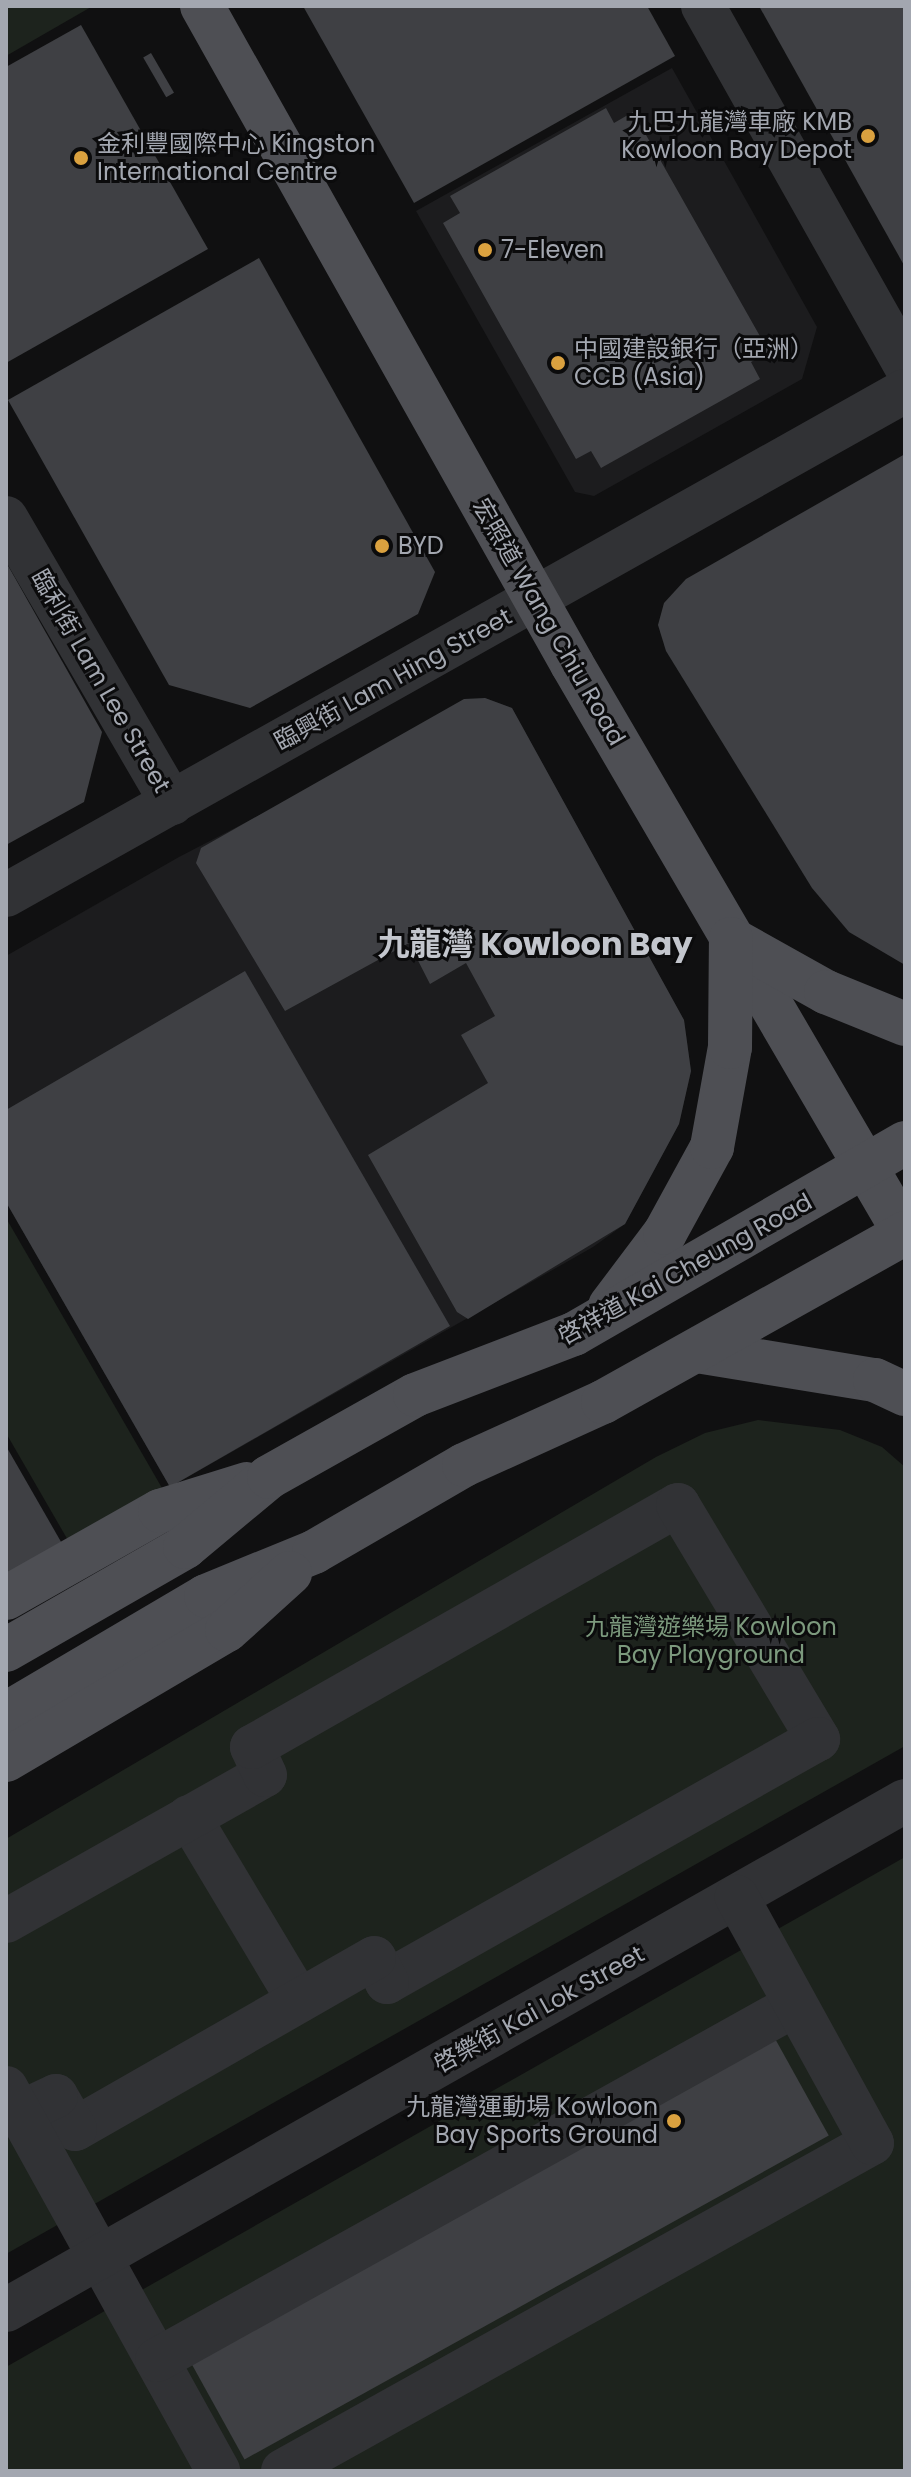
<!DOCTYPE html>
<html>
<head>
<meta charset="utf-8">
<style>
  body { margin:0 }
  #map { position:relative; width:911px; height:2477px; overflow:hidden; background:#101011; font-family:Poppins,"Noto Sans TC",sans-serif }
  div>[style] { position:absolute }
  .built>* { inset:0; background:#1c1c1e }
  .green>* { inset:0; background:#1d231d }
  .building>* { inset:0; background:#3f4044; transform-origin:0 0 }
  .minor>* { height:44px; margin:-22px; padding:0 22px; transform-origin:22px; border-radius:22px; background:#313235 }
  .major>* { height:44px; margin:-22px; padding:0 22px; transform-origin:22px; border-radius:22px; background:#4e4f54 }
  .dots>* { width:22px; height:22px; translate:-50% -50%; box-sizing:border-box; border:4px solid #0b0b0c; border-radius:50% }
  span { translate:-50% -50%; white-space:nowrap; text-align:center; line-height:1.15; -webkit-text-stroke:6px #0b0b0c; paint-order:stroke }
  .poi-label { font-size:24px; color:#a3a7b0 }
  .right { translate:-100% -50%; text-align:right }
  .left { translate:0 -50%; text-align:left }
  .street-label { font-size:24px; color:#a3a7b0 }
  .park-label { font-size:24px; color:#7c997d }
  .district-label { font-size:32px; color:#c3c6cd; font-weight:700 }
  .frame { position:absolute; inset:0; border:8px solid #a3a7b0; pointer-events:none }
</style>
</head>
<body>
<div id="map">
  <div class="built">
    <div style="clip-path:polygon(672px 68px,817px 327px,802px 379px,594px 496px,575px 492px,416px 211px)"></div>
    <div style="clip-path:polygon(485px 698px,512px 708px,684px 1020px,691px 1071px,679px 1124px,625px 1224px,593px 1247px,170px 1487px,6px 1202px,6px 956px,179px 857px)"></div>
  </div>
  <div class="green">
    <div style="clip-path:polygon(6px 6px,91px 6px,91px 7px,6px 56px)"></div>
    <div style="clip-path:polygon(6px 1218px,162px 1488px,69px 1542px,6px 1433px)"></div>
    <div style="clip-path:polygon(758px 1420px,840px 1430px,882px 1447px,905px 1467px,905px 1746px,6px 2254px,6px 1839px,656px 1457px,705px 1433px)"></div>
    <div style="clip-path:polygon(905px 1857px,905px 2471px,6px 2471px,6px 2367px)"></div>
  </div>
  <div class="building">
    <div style="clip-path:polygon(303px 6px,647px 6px,675px 56px,414px 203px)"></div>
    <div style="clip-path:polygon(759px 6px,905px 6px,905px 267px)"></div>
    <div style="clip-path:polygon(81px 25px,208px 249px,6px 363px,6px 67px)"></div>
    <div style="left:151px;top:53px;width:46px;height:9px;rotate:60deg"></div>
    <div style="clip-path:polygon(606px 108px,614px 123px,633px 112px,769px 352px,751px 362px,760px 379px,601px 468px,591px 451px,576px 459px,443px 223px,460px 213px,450px 196px)"></div>
    <div style="clip-path:polygon(259px 258px,435px 572px,418px 614px,250px 708px,169px 685px,8px 400px)"></div>
    <div style="clip-path:polygon(905px 454px,905px 965px,849px 932px,812px 888px,666px 651px,658px 625px,664px 603px,686px 579px)"></div>
    <div style="clip-path:polygon(6px 562px,102px 732px,84px 802px,6px 845px)"></div>
    <div style="clip-path:polygon(485px 698px,512px 708px,684px 1020px,691px 1071px,679px 1124px,625px 1224px,468px 1319px,457px 1312px,368px 1155px,488px 1083px,461px 1035px,495px 1016px,466px 963px,430px 984px,409px 943px,285px 1011px,196px 863px,201px 848px,464px 699px)"></div>
    <div style="clip-path:polygon(245px 971px,450px 1326px,170px 1487px,6px 1202px,6px 1110px)"></div>
    <div style="clip-path:polygon(6px 1446px,64px 1547px,6px 1579px)"></div>
    <div style="left:773px;top:2035px;width:115px;height:668px;rotate:61deg"></div>
  </div>
  <div class="minor">
    <div style="left:703px;top:6px;width:412px;rotate:60.6deg"></div>
    <div style="left:6px;top:518px;width:330px;rotate:59.8deg"></div>
    <div style="left:6px;top:895px;width:1031px;rotate:-29.28deg"></div>
    <div style="left:189px;top:1817px;width:214px;rotate:59.1deg"></div>
    <div style="left:6px;top:1921px;width:297px;rotate:-29.4deg"></div>
    <div style="left:265px;top:1775px;width:31px;rotate:-115deg"></div>
    <div style="left:252px;top:1747px;width:490px;rotate:-29.6deg"></div>
    <div style="left:678px;top:1505px;width:273px;rotate:59.1deg"></div>
    <div style="left:818px;top:1739px;width:495px;rotate:150.6deg"></div>
    <div style="left:387px;top:1982px;width:27px;rotate:-118deg"></div>
    <div style="left:374px;top:1958px;width:344px;rotate:150.2deg"></div>
    <div style="left:75px;top:2129px;width:38px;rotate:-120deg"></div>
    <div style="left:56px;top:2096px;width:40px;rotate:155deg"></div>
    <div style="left:6px;top:2088px;width:438px;rotate:61deg"></div>
    <div style="left:6px;top:2310px;width:1033px;rotate:-29.52deg"></div>
    <div style="left:157px;top:2360px;width:730px;rotate:-29.09deg"></div>
    <div style="left:283px;top:2471px;width:674px;rotate:-29.11deg"></div>
    <div style="left:872px;top:2143px;width:281px;rotate:-118.8deg"></div>
  </div>
  <div class="major">
    <div style="left:202px;top:6px;width:755px;rotate:60.65deg"></div>
    <div style="left:572px;top:664px;width:660px;rotate:59.71deg"></div>
    <div style="left:733px;top:940px;width:107px;rotate:29.2deg"></div>
    <div style="left:826px;top:992px;width:85px;rotate:22.1deg"></div>
    <div style="left:610px;top:1306px;width:91px;rotate:-53deg"></div>
    <div style="left:665px;top:1233px;width:98px;rotate:-61.3deg"></div>
    <div style="left:712px;top:1147px;width:102px;rotate:-79.8deg"></div>
    <div style="left:730px;top:1047px;width:108px;rotate:-89.5deg"></div>
    <div style="left:697px;top:1351px;width:180px;rotate:9.3deg"></div>
    <div style="left:875px;top:1380px;width:33px;rotate:25deg"></div>
    <div style="left:6px;top:1598px;width:177px;rotate:-29.5deg"></div>
    <div style="left:160px;top:1511px;width:91px;rotate:-17.2deg"></div>
    <div style="left:6px;top:1650px;width:207px;rotate:-29.9deg"></div>
    <div style="left:185px;top:1547px;width:109px;rotate:-39.8deg"></div>
    <div style="left:269px;top:1477px;width:167px;rotate:-29.3deg"></div>
    <div style="left:415px;top:1395px;width:170px;rotate:-21deg"></div>
    <div style="left:574px;top:1334px;width:382px;rotate:-30deg"></div>
    <div style="left:6px;top:1714px;width:232px;rotate:-30.5deg"></div>
    <div style="left:206px;top:1596px;width:117px;rotate:-22.2deg"></div>
    <div style="left:314px;top:1552px;width:173px;rotate:-30.1deg"></div>
    <div style="left:464px;top:1465px;width:153px;rotate:-24.4deg"></div>
    <div style="left:603px;top:1402px;width:346px;rotate:-29.2deg"></div>
    <div style="left:6px;top:1760px;width:256px;rotate:-30.5deg"></div>
    <div style="left:227px;top:1630px;width:85px;rotate:-42.1deg"></div>
  </div>
  <div class="dots">
    <div style="left:868px;top:136px;background:#daa13f"></div>
    <div style="left:81px;top:158px;background:#daa13f"></div>
    <div style="left:485px;top:250px;background:#daa13f"></div>
    <div style="left:558px;top:363px;background:#daa13f"></div>
    <div style="left:382px;top:546px;background:#daa13f"></div>
    <div style="left:674px;top:2121px;background:#daa13f"></div>
  </div>
  <div class="poi-label">
    <span class="right" style="left:852px;top:136px">九巴九龍灣車廠 KMB<br>Kowloon Bay Depot</span>
    <span class="left" style="left:97px;top:158px">金利豐國際中心 Kingston<br>International Centre</span>
    <span class="left" style="left:501px;top:250px">7-Eleven</span>
    <span class="left" style="left:574px;top:363px">中國建設銀行（亞洲）<br>CCB (Asia)</span>
    <span class="left" style="left:398px;top:546px">BYD</span>
    <span class="right" style="left:658px;top:2121px">九龍灣運動場 Kowloon<br>Bay Sports Ground</span>
  </div>
  <div class="street-label">
    <span style="left:549px;top:622px;rotate:60deg">宏照道 Wang Chiu Road</span>
    <span style="left:393px;top:679px;rotate:-29deg">臨興街 Lam Hing Street</span>
    <span style="left:101px;top:681px;rotate:60deg">臨利街 Lam Lee Street</span>
    <span style="left:685px;top:1269px;rotate:-29deg">啓祥道 Kai Cheung Road</span>
    <span style="left:539px;top:2009px;rotate:-29deg">啓樂街 Kai Lok Street</span>
  </div>
  <div class="park-label">
    <span style="left:711px;top:1641px">九龍灣遊樂場 Kowloon<br>Bay Playground</span>
  </div>
  <div class="district-label">
    <span style="left:535px;top:944px">九龍灣 Kowloon Bay</span>
  </div>
  <div class="frame"></div>
</div>
</body>
</html>
